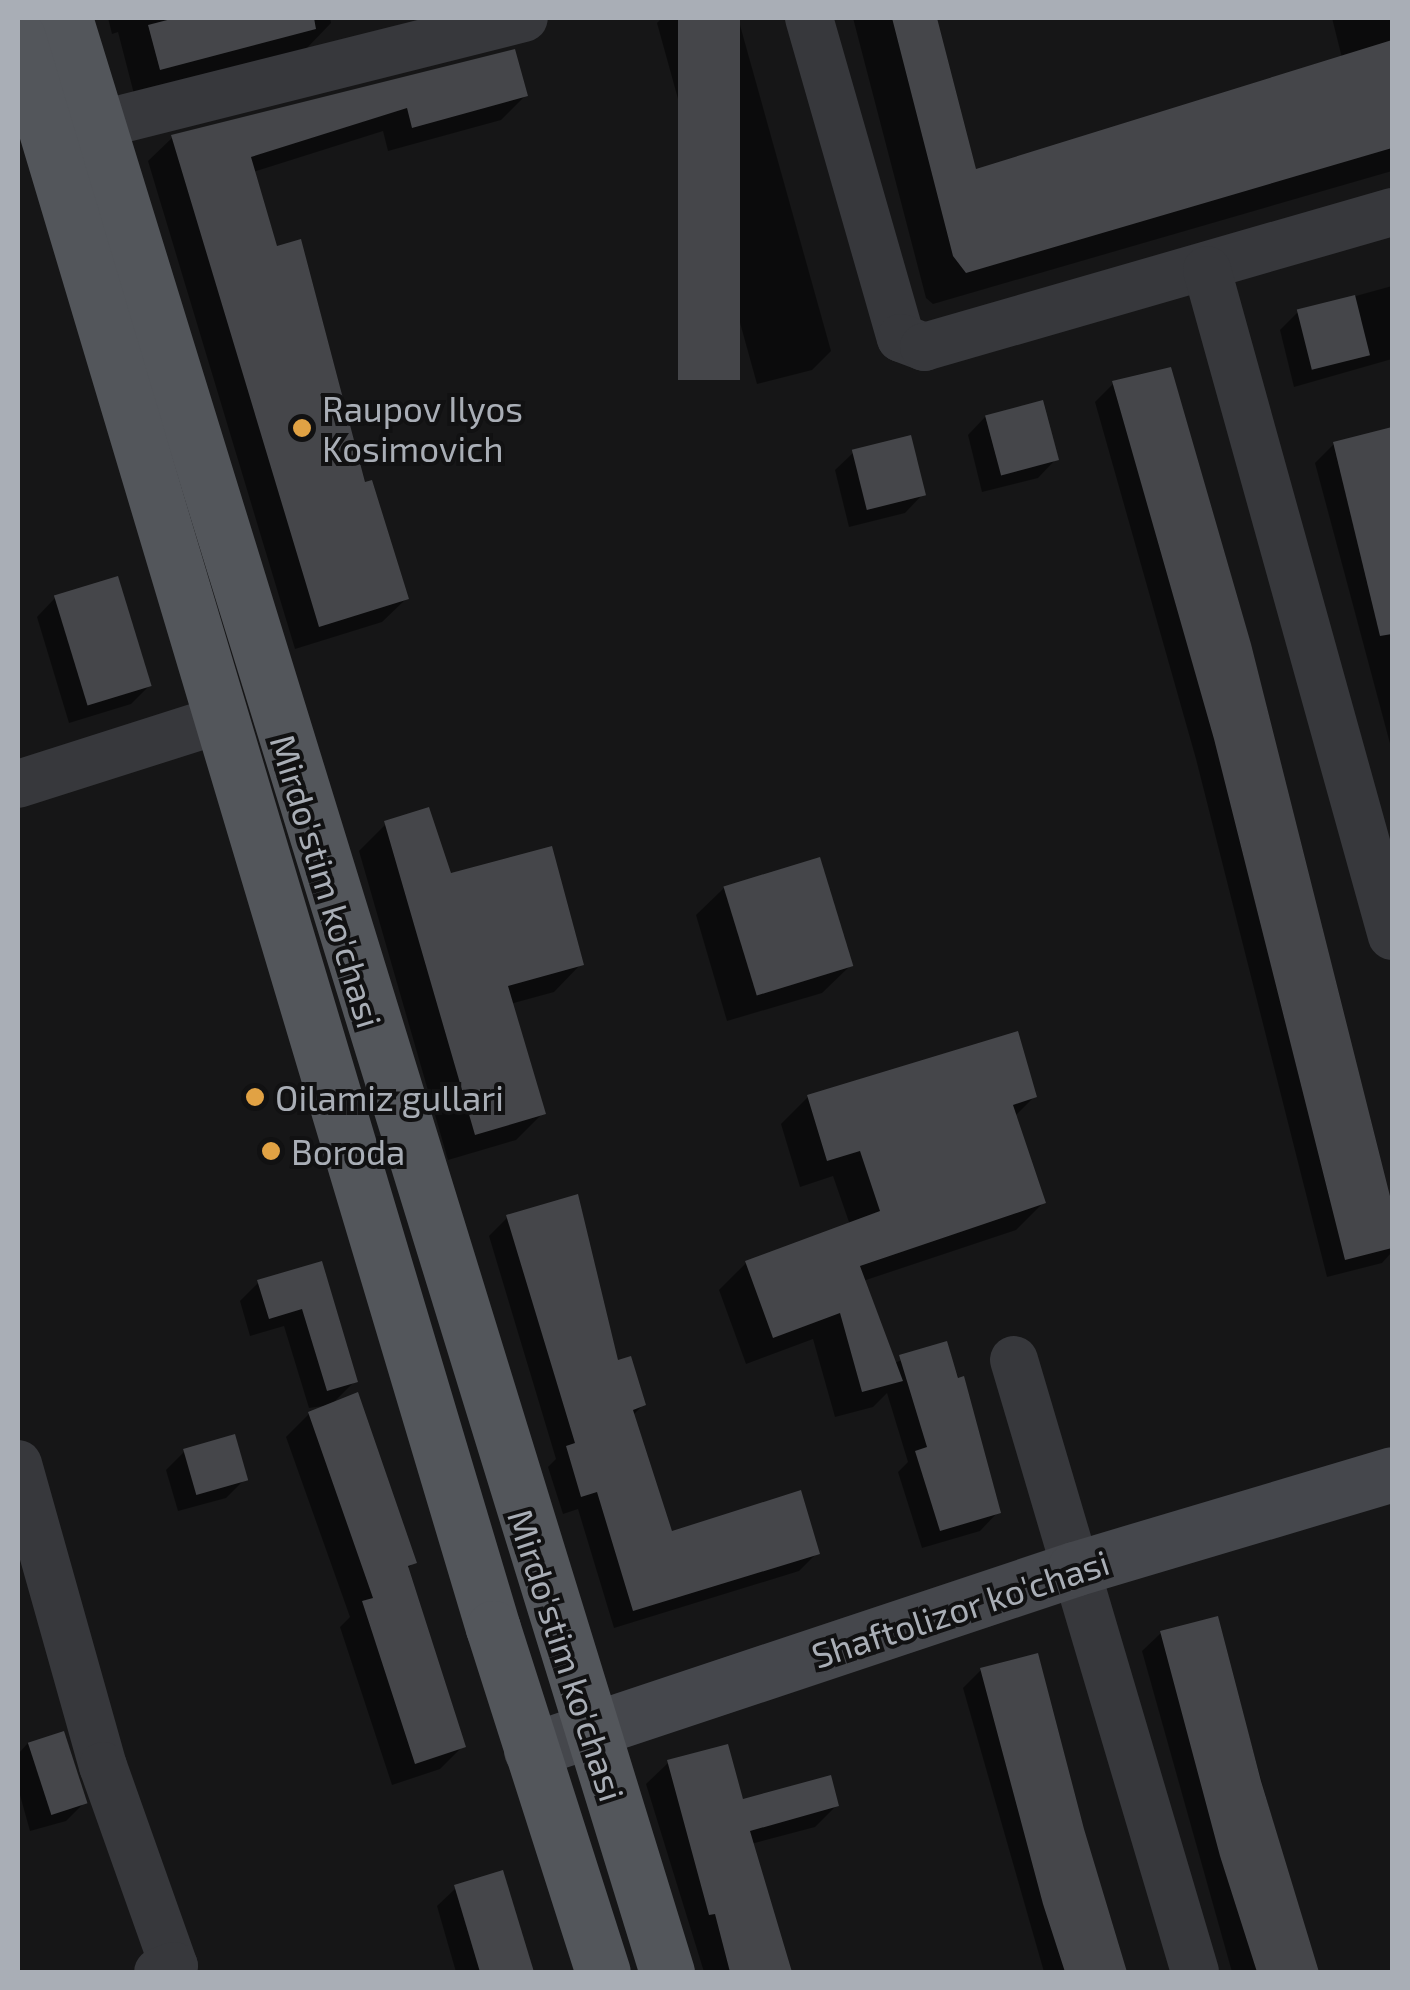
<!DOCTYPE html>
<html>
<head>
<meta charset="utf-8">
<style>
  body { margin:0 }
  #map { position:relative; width:1410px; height:1990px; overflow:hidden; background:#161617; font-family:"Exo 2",sans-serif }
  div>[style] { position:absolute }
  .shadow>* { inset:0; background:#0007 }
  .building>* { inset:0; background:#45464a; transform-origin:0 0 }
  .street>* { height:48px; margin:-24px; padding:0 24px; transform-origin:24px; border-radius:24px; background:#37383c }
  .secondary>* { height:55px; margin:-27.5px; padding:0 27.5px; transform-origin:27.5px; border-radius:27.5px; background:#45474c }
  .primary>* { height:55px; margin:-27.5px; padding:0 27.5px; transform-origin:27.5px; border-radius:27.5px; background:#53565b }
  .dots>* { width:28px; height:28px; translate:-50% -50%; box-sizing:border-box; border:5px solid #111112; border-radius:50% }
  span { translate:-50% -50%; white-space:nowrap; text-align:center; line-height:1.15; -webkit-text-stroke:8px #111112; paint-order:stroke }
  .poi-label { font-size:35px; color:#a9aeb6 }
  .left { translate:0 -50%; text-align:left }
  .street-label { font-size:35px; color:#a9aeb6 }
  .frame { position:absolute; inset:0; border:20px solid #a9aeb6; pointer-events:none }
</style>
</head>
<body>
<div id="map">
  <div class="shadow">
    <div style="clip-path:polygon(108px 18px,330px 18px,331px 23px,306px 49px,134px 94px,118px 32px,112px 34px)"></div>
    <div style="clip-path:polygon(662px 18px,738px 18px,831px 351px,812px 370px,757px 384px,657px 23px)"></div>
    <div style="clip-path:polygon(853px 18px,933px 18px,974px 172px,1342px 58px,1332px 18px,1392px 18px,1392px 171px,933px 304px,926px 298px)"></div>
    <div style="clip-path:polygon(513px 52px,526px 95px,501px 120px,388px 151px,383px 131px,253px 172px,275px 249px,407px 598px,382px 622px,295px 649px,148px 161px,173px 137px)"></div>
    <div style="clip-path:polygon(1392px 286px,1392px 359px,1294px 387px,1280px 330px,1298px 312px)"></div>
    <div style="clip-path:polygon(1113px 384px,1248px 644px,1392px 1213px,1392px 1252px,1382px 1263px,1327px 1277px,1196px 759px,1095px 402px)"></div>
    <div style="clip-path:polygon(986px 416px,1056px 459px,1038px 478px,982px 492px,968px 435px)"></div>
    <div style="clip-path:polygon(1389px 430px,1392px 442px,1392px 751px,1315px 463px,1334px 444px)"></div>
    <div style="clip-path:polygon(854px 452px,923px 494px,905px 513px,849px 527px,835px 470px)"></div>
    <div style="clip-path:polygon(55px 598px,149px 686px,131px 704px,69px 723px,37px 617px)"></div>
    <div style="clip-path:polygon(386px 824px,450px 876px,581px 964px,554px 992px,510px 1004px,543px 1113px,516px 1140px,448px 1160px,359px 851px)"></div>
    <div style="clip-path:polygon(724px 888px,850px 966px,822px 993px,727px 1021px,696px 915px)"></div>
    <div style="clip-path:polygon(1035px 1096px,1014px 1117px,1043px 1203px,1016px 1230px,863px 1281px,894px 1363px,946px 1344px,975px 1422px,998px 1512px,980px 1531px,922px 1548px,898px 1472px,908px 1462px,887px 1393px,873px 1407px,835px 1417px,813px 1339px,746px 1364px,719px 1290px,746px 1263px,850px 1225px,833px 1176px,800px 1187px,781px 1124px,808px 1097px)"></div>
    <div style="clip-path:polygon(508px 1217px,643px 1405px,632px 1416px,670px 1534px,817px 1553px,799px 1571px,614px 1628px,578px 1509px,563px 1514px,548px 1467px,556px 1459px,489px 1236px)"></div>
    <div style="clip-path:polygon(320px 1264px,355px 1381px,331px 1405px,309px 1408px,284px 1326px,250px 1336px,240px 1301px,259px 1282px)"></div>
    <div style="clip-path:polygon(309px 1414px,414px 1562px,406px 1570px,463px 1746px,440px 1769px,392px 1785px,340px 1627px,350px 1617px,286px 1437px)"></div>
    <div style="clip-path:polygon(185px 1451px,245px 1479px,226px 1498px,178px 1511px,166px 1470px)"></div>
    <div style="clip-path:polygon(1216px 1619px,1315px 1972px,1232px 1972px,1142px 1651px,1161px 1633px)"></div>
    <div style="clip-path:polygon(981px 1670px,1106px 1915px,1123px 1972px,1044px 1972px,963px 1688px)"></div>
    <div style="clip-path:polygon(28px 1743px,84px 1803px,66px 1821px,30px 1831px,18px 1788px,18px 1754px)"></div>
    <div style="clip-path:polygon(668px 1763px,741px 1802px,837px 1805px,815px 1827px,751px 1844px,791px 1972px,704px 1972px,646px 1784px)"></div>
    <div style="clip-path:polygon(502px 1873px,531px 1972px,456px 1972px,437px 1906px,456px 1888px)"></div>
  </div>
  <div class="building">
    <div style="clip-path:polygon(175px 18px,314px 18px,316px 29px,160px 70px,148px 25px)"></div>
    <div style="left:678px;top:18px;width:62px;height:362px"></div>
    <div style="clip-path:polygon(892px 18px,937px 18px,976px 169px,1392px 40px,1392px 148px,966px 273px,953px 256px)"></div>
    <div style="clip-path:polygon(515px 49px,528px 96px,412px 128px,407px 108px,251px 157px,277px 246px,301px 239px,365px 482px,372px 480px,409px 599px,319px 627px,171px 135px)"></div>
    <div style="left:1355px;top:295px;width:62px;height:60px;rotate:76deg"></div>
    <div style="clip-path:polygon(1171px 367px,1251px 644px,1392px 1204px,1392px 1248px,1345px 1260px,1214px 739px,1112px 381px)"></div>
    <div style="left:1043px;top:400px;width:62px;height:60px;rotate:75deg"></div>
    <div style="clip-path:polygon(1392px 427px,1392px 634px,1380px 636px,1333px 442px)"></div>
    <div style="left:911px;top:435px;width:62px;height:61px;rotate:76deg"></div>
    <div style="left:118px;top:576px;width:115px;height:67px;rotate:73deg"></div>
    <div style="clip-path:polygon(429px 807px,451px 873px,552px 846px,584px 965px,508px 986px,546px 1114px,475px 1135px,384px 821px)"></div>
    <div style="left:820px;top:857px;width:114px;height:101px;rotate:73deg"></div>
    <div style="clip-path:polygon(1018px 1031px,1037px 1097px,1013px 1105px,1046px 1203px,860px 1266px,903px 1381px,862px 1392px,840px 1313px,773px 1338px,745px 1261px,880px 1211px,860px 1151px,827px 1161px,807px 1095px)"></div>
    <div style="clip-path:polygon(578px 1194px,618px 1360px,631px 1356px,646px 1405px,633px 1410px,672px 1531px,801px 1490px,820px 1554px,633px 1611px,597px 1492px,581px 1497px,566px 1446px,575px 1443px,506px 1215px)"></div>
    <div style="clip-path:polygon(322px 1261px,358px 1382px,327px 1391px,302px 1309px,269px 1319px,257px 1280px)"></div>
    <div style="clip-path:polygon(947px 1341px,958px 1378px,964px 1376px,1001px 1513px,940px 1531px,915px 1451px,927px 1447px,899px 1355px)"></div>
    <div style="clip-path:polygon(358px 1392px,417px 1563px,408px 1566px,466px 1747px,415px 1764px,362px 1601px,373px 1598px,308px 1412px)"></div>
    <div style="left:235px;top:1434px;width:48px;height:54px;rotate:74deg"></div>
    <div style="clip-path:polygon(1218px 1616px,1261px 1781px,1319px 1972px,1257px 1972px,1220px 1856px,1160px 1631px)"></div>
    <div style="clip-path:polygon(1038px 1653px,1084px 1829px,1127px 1972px,1065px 1972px,1043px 1904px,980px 1668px)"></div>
    <div style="left:64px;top:1731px;width:76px;height:38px;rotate:72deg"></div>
    <div style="clip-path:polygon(728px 1744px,743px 1799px,831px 1775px,839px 1806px,750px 1831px,792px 1972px,730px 1972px,715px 1914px,709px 1915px,667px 1760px)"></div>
    <div style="clip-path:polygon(503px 1870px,534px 1972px,480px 1972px,454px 1885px)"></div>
  </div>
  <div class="street">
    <div style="left:809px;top:18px;width:333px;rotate:74deg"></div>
    <div style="left:901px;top:338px;width:25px;rotate:21deg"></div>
    <div style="left:924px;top:347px;width:487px;rotate:-16.1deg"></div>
    <div style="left:98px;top:125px;width:439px;rotate:-14.1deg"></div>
    <div style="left:1207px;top:270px;width:691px;rotate:74.48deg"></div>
    <div style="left:18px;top:784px;width:217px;rotate:-17.7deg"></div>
    <div style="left:1014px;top:1360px;width:638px;rotate:73.52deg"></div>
    <div style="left:18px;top:1464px;width:314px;rotate:74.3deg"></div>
    <div style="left:103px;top:1766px;width:212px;rotate:70.5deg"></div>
    <div style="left:174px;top:1966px;width:17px;rotate:159deg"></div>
  </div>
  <div class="secondary">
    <div style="left:531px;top:1750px;width:572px;rotate:-18.43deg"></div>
    <div style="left:1074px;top:1569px;width:332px;rotate:-16.6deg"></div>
  </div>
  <div class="primary">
    <div style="left:65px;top:18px;width:2045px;rotate:72.88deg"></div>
    <div style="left:18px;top:37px;width:1660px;rotate:73.38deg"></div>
    <div style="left:493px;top:1628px;width:361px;rotate:72.3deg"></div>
  </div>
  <div class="dots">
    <div style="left:302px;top:428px;background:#e1a244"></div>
    <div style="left:255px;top:1097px;background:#e1a244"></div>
    <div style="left:271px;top:1151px;background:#e1a244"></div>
  </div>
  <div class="poi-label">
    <span class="left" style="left:322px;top:428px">Raupov Ilyos<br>Kosimovich</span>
    <span class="left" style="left:275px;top:1097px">Oilamiz gullari</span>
    <span class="left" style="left:291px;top:1151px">Boroda</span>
  </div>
  <div class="street-label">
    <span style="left:327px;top:881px;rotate:73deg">Mirdo'stim ko'chasi</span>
    <span style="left:960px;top:1608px;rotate:-18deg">Shaftolizor ko'chasi</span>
    <span style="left:567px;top:1655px;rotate:72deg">Mirdo'stim ko'chasi</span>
  </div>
  <div class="frame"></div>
</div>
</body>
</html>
